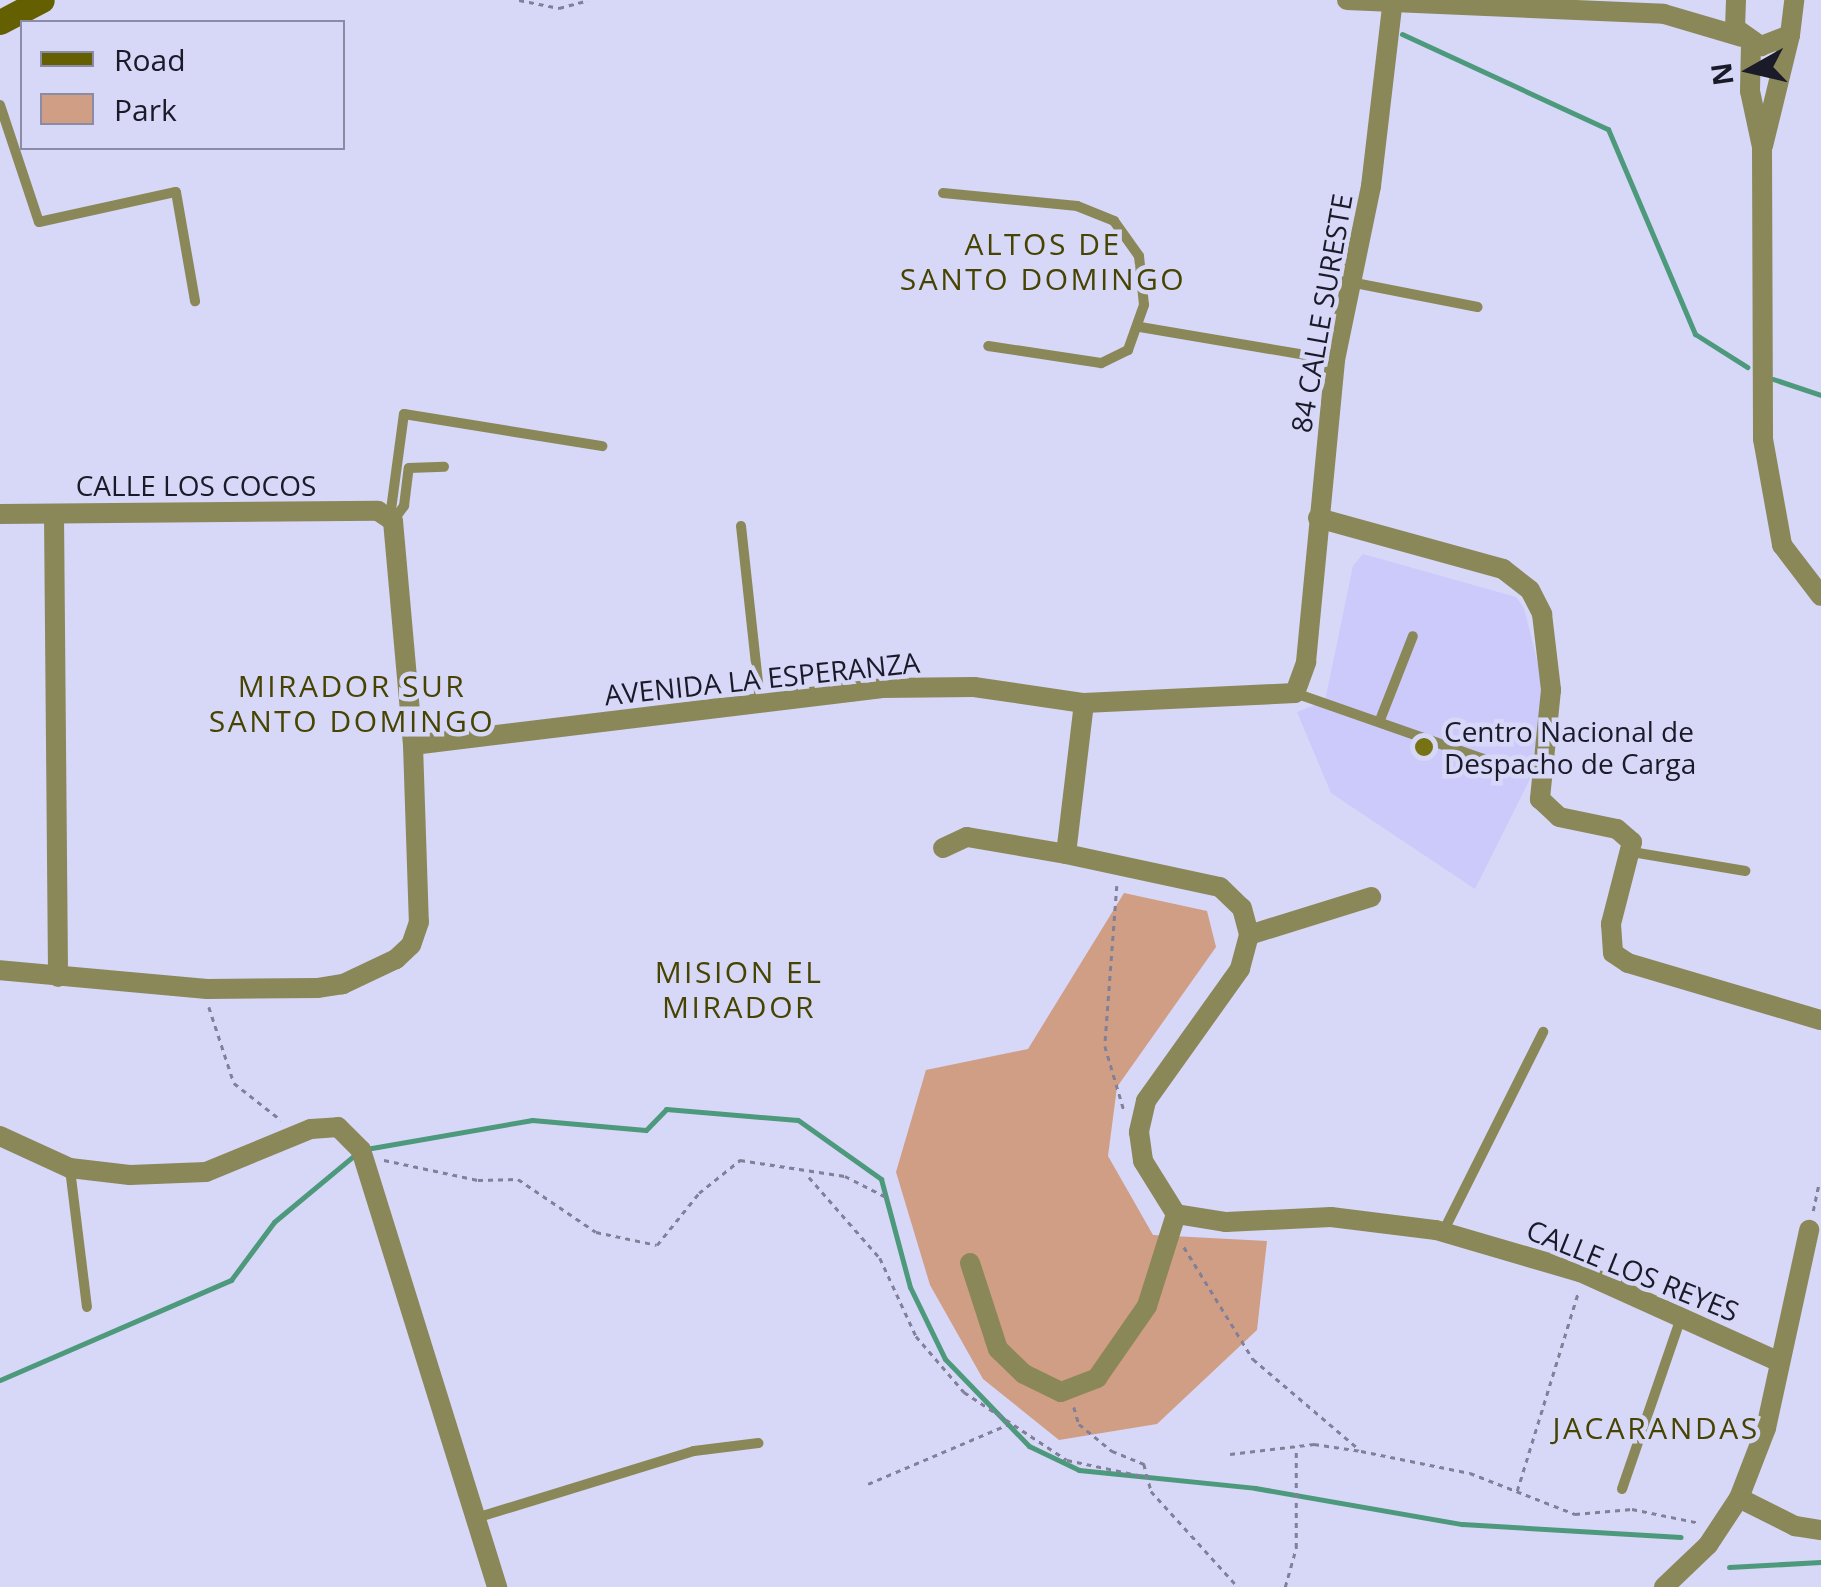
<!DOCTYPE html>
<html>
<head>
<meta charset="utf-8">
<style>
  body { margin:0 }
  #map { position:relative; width:1821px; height:1587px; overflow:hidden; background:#d7d7f8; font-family:"Open Sans",sans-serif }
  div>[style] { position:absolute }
  .built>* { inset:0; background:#cbcafa }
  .green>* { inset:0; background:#d09d85 }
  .stream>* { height:5px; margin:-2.5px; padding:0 2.5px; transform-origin:2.5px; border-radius:2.5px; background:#4d997c }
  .path>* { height:2.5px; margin-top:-1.25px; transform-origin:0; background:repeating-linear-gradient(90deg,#808098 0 5px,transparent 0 10px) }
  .lane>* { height:10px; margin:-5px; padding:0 5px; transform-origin:5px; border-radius:5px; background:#8a8858 }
  .street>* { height:20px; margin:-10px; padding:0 10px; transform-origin:10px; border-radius:10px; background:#8a8858 }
  .secondary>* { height:25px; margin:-12.5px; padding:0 12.5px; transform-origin:12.5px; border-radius:12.5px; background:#646001 }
  .dots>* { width:28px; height:28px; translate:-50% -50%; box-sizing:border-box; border:5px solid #d7d7f8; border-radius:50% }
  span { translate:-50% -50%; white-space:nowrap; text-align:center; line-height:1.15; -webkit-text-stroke:9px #d7d7f8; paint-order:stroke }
  .street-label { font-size:28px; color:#1a1a28 }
  .poi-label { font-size:28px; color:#1a1a28 }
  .left { translate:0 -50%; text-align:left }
  .neighbourhood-label { font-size:30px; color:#474401; letter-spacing:2.5px }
  .legend { position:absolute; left:20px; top:20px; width:325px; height:130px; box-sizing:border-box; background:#d7d7f8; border:2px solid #8b8ba5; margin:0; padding:12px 18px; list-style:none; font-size:30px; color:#1a1a28 }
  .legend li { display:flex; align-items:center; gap:20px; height:50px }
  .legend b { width:50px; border:2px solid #8b8ba5 }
  .north { position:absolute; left:1701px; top:20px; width:100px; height:100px; -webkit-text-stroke:8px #d7d7f8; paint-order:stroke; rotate:262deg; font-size:28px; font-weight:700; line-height:40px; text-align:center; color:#1a1a28 }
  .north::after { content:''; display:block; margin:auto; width:35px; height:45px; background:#1a1a28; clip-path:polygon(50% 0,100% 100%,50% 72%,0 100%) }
</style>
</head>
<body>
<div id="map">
  <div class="built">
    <div style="clip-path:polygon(1363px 554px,1516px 597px,1524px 608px,1545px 693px,1529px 781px,1475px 889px,1331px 793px,1297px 712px,1325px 701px,1353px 566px)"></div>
  </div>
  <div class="green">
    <div style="clip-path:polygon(1124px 893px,1207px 911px,1216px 947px,1117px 1087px,1108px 1156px,1153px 1235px,1267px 1241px,1257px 1330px,1157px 1424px,1059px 1440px,983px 1379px,930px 1285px,896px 1172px,926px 1070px,1028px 1049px)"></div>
  </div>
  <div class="stream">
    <div style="left:1402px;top:34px;width:227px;rotate:24.8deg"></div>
    <div style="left:1608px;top:129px;width:223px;rotate:67deg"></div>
    <div style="left:1695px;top:334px;width:62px;rotate:32.4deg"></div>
    <div style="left:1773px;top:379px;width:51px;rotate:18.4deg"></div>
    <div style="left:366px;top:1149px;width:169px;rotate:-9.9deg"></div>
    <div style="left:532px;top:1120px;width:114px;rotate:5deg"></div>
    <div style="left:646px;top:1130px;width:29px;rotate:-46deg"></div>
    <div style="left:666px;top:1109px;width:132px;rotate:4.8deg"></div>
    <div style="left:798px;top:1120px;width:102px;rotate:35.4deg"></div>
    <div style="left:881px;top:1179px;width:112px;rotate:75deg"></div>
    <div style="left:910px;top:1287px;width:80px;rotate:64.1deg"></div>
    <div style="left:945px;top:1359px;width:121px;rotate:46deg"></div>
    <div style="left:1029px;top:1446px;width:55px;rotate:25.6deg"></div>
    <div style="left:1079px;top:1470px;width:177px;rotate:5.8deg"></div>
    <div style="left:1255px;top:1488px;width:210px;rotate:9.9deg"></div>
    <div style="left:1462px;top:1524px;width:219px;rotate:3.4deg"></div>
    <div style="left:0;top:1380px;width:252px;rotate:-23.4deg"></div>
    <div style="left:231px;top:1280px;width:72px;rotate:-53.4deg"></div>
    <div style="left:274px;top:1222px;width:107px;rotate:-39.7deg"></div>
    <div style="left:1729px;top:1567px;width:92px;rotate:-3.1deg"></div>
  </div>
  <div class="path">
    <div style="left:519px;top:0;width:41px;rotate:11.3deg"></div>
    <div style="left:559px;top:8px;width:30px;rotate:-15deg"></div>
    <div style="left:1117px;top:886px;width:160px;rotate:94.3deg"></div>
    <div style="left:1105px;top:1046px;width:67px;rotate:73.5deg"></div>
    <div style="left:209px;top:1007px;width:80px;rotate:71.8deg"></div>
    <div style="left:234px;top:1083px;width:60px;rotate:38.2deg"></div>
    <div style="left:384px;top:1160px;width:96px;rotate:12deg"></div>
    <div style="left:478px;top:1180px;width:40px;rotate:-1.4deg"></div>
    <div style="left:518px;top:1179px;width:94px;rotate:34.2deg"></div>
    <div style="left:596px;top:1232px;width:62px;rotate:12deg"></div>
    <div style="left:657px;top:1245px;width:67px;rotate:-51.1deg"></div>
    <div style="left:699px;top:1193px;width:53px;rotate:-38.8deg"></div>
    <div style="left:740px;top:1160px;width:106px;rotate:8.7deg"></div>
    <div style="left:845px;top:1176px;width:46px;rotate:27.1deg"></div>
    <div style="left:809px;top:1177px;width:108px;rotate:48.8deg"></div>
    <div style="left:880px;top:1258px;width:86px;rotate:65.2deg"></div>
    <div style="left:916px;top:1336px;width:74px;rotate:49.4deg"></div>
    <div style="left:964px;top:1392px;width:123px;rotate:33.4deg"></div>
    <div style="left:1067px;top:1460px;width:83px;rotate:11.9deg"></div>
    <div style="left:1813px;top:1211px;width:29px;rotate:-78deg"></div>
    <div style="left:1184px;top:1247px;width:132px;rotate:58.4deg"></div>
    <div style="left:1253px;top:1359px;width:140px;rotate:40.4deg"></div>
    <div style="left:1074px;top:1407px;width:18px;rotate:74deg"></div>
    <div style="left:1079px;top:1424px;width:43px;rotate:39.3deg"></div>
    <div style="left:1112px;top:1451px;width:35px;rotate:22deg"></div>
    <div style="left:1144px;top:1464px;width:28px;rotate:75deg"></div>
    <div style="left:1151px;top:1491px;width:130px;rotate:47.8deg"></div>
    <div style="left:1230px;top:1454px;width:85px;rotate:-6.8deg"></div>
    <div style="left:1314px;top:1444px;width:48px;rotate:8.5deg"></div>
    <div style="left:1361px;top:1451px;width:111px;rotate:11.4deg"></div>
    <div style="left:1470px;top:1473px;width:113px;rotate:21.3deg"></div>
    <div style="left:1575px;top:1514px;width:57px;rotate:-5deg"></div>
    <div style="left:1632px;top:1509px;width:69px;rotate:11.6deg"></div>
    <div style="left:868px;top:1484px;width:151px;rotate:-23deg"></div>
    <div style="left:1517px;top:1491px;width:207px;rotate:-72.9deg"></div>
    <div style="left:1285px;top:1587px;width:41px;rotate:-74.2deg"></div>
    <div style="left:1296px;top:1548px;width:98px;rotate:-90deg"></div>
  </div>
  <div class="lane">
    <div style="left:0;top:105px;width:123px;rotate:71.6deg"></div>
    <div style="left:39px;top:222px;width:140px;rotate:-12.4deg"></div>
    <div style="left:176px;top:192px;width:111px;rotate:80.1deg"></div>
    <div style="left:943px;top:193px;width:135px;rotate:5.5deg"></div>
    <div style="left:1077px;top:206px;width:40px;rotate:22deg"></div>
    <div style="left:1114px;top:221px;width:43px;rotate:54.5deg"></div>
    <div style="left:1139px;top:256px;width:49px;rotate:84.2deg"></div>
    <div style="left:1144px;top:305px;width:48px;rotate:109.6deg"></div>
    <div style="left:1128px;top:350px;width:30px;rotate:154deg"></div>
    <div style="left:1101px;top:363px;width:114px;rotate:-171.4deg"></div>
    <div style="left:1350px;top:282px;width:130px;rotate:11.1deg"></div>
    <div style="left:1140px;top:327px;width:198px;rotate:9.6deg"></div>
    <div style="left:390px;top:517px;width:104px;rotate:-82.3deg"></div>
    <div style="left:404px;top:414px;width:201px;rotate:9.2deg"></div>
    <div style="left:393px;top:521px;width:19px;rotate:-54deg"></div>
    <div style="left:404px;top:506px;width:38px;rotate:-83deg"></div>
    <div style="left:409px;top:468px;width:35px;rotate:-2deg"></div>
    <div style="left:741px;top:526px;width:177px;rotate:83.8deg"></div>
    <div style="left:1295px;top:693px;width:199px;rotate:19.3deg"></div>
    <div style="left:1380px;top:720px;width:90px;rotate:-68.6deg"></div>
    <div style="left:1632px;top:852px;width:115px;rotate:9.5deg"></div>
    <div style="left:70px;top:1169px;width:139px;rotate:83deg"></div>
    <div style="left:1443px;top:1232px;width:224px;rotate:-63.4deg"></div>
    <div style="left:1622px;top:1489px;width:181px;rotate:-71deg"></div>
    <div style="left:476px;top:1518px;width:228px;rotate:-17.1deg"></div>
    <div style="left:694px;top:1451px;width:65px;rotate:-7deg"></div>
  </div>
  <div class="street">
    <div style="left:1347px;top:0;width:317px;rotate:2.5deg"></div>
    <div style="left:1664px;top:14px;width:81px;rotate:16.4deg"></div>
    <div style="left:1736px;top:0;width:28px;rotate:92deg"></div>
    <div style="left:1735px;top:28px;width:32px;rotate:35deg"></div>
    <div style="left:1761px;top:46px;width:31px;rotate:-21deg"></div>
    <div style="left:1790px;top:35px;width:35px;rotate:-83deg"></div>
    <div style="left:1751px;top:43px;width:48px;rotate:91.2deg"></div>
    <div style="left:1750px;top:91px;width:57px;rotate:77.9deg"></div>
    <div style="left:1762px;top:147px;width:292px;rotate:89.8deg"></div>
    <div style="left:1763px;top:439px;width:108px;rotate:79.8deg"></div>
    <div style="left:1782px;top:545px;width:64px;rotate:52.6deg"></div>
    <div style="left:1763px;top:146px;width:114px;rotate:-76.3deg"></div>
    <div style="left:0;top:514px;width:378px;rotate:-0.5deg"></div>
    <div style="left:378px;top:511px;width:18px;rotate:34deg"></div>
    <div style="left:393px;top:521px;width:225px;rotate:84.9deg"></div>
    <div style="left:413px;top:745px;width:177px;rotate:88.1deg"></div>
    <div style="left:419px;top:922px;width:24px;rotate:109deg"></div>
    <div style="left:411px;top:945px;width:21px;rotate:137deg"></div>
    <div style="left:396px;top:959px;width:59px;rotate:154.7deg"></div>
    <div style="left:343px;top:984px;width:25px;rotate:171deg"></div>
    <div style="left:318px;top:988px;width:111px;rotate:179.5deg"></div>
    <div style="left:207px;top:989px;width:208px;rotate:-174.8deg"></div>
    <div style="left:54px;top:514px;width:463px;rotate:89.5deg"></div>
    <div style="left:1318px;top:518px;width:192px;rotate:15.4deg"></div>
    <div style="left:1503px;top:569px;width:34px;rotate:38deg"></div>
    <div style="left:1530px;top:590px;width:27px;rotate:63deg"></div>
    <div style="left:1542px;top:614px;width:77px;rotate:83.2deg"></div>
    <div style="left:1551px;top:690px;width:110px;rotate:95.8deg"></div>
    <div style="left:1540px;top:799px;width:26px;rotate:43deg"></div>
    <div style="left:1559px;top:817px;width:59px;rotate:11.7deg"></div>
    <div style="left:1617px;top:829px;width:20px;rotate:41deg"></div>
    <div style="left:1632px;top:842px;width:85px;rotate:104.4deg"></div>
    <div style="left:1611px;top:924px;width:29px;rotate:86deg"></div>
    <div style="left:1613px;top:953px;width:18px;rotate:34deg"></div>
    <div style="left:1628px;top:963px;width:201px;rotate:16.5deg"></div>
    <div style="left:1084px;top:703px;width:152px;rotate:96.8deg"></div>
    <div style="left:1066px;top:854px;width:157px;rotate:12.1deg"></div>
    <div style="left:1220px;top:887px;width:30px;rotate:44deg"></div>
    <div style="left:1242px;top:908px;width:28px;rotate:75deg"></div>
    <div style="left:1249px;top:935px;width:35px;rotate:105deg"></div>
    <div style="left:1240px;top:969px;width:162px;rotate:125.5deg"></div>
    <div style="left:1146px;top:1101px;width:32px;rotate:103deg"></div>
    <div style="left:1139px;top:1132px;width:29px;rotate:82deg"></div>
    <div style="left:1143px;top:1161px;width:62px;rotate:58.1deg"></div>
    <div style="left:1176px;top:1214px;width:51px;rotate:9.1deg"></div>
    <div style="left:1226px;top:1222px;width:105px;rotate:-2.7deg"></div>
    <div style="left:1331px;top:1217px;width:106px;rotate:7.1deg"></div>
    <div style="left:1436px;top:1230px;width:150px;rotate:16.3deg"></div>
    <div style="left:1580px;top:1272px;width:218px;rotate:24.3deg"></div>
    <div style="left:413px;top:745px;width:471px;rotate:-6.9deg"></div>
    <div style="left:881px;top:688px;width:93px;rotate:-0.6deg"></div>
    <div style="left:974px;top:687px;width:111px;rotate:8.3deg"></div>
    <div style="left:1084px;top:703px;width:211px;rotate:-2.7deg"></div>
    <div style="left:1295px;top:693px;width:33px;rotate:-70deg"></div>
    <div style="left:1306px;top:662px;width:303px;rotate:-84.5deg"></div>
    <div style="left:1335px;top:360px;width:178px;rotate:-78.3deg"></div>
    <div style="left:1371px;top:186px;width:187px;rotate:-83.3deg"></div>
    <div style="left:943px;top:848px;width:26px;rotate:-25deg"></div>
    <div style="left:967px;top:837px;width:100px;rotate:9.7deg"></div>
    <div style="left:1249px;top:935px;width:128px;rotate:-17.3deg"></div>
    <div style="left:0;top:1136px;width:77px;rotate:24.6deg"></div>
    <div style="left:70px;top:1168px;width:60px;rotate:6.7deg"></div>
    <div style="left:130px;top:1175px;width:76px;rotate:-2.3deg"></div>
    <div style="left:206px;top:1172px;width:113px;rotate:-22.3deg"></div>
    <div style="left:311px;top:1129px;width:27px;rotate:-4deg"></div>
    <div style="left:338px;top:1127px;width:33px;rotate:45deg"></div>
    <div style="left:361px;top:1150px;width:458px;rotate:72.7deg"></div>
    <div style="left:970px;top:1263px;width:90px;rotate:72deg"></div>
    <div style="left:998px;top:1349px;width:36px;rotate:44deg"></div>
    <div style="left:1024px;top:1374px;width:41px;rotate:25.9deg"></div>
    <div style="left:1061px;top:1392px;width:39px;rotate:-21deg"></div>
    <div style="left:1097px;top:1378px;width:88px;rotate:-55.2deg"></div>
    <div style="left:1147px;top:1306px;width:96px;rotate:-72.5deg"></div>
    <div style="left:1739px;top:1498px;width:63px;rotate:26.6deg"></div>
    <div style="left:1795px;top:1526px;width:26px;rotate:9deg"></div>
    <div style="left:1664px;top:1587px;width:61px;rotate:-43.7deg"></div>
    <div style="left:1708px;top:1545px;width:56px;rotate:-56.6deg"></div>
    <div style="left:1739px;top:1498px;width:75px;rotate:-68.9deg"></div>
    <div style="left:1766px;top:1428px;width:203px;rotate:-77.7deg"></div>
  </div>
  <div class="secondary">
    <div style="left:0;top:22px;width:47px;rotate:-27.6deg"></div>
  </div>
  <div class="dots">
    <div style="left:1424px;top:747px;background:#777214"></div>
  </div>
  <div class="street-label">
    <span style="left:1321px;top:313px;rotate:-80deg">84 CALLE SURESTE</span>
    <span style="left:196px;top:485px">CALLE LOS COCOS</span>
    <span style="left:762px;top:678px;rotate:-6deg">AVENIDA LA ESPERANZA</span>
    <span style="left:1633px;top:1270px;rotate:22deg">CALLE LOS REYES</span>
  </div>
  <div class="poi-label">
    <span class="left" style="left:1444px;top:747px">Centro Nacional de<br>Despacho de Carga</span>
  </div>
  <div class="neighbourhood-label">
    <span style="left:1043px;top:261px">ALTOS DE<br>SANTO DOMINGO</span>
    <span style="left:352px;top:703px">MIRADOR SUR<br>SANTO DOMINGO</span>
    <span style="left:739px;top:989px">MISION EL<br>MIRADOR</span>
    <span style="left:1656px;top:1428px">JACARANDAS</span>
  </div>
  <ul class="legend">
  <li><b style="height:12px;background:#646001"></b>Road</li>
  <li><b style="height:28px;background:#d09d85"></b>Park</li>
  </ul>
  <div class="north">N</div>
</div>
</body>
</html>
